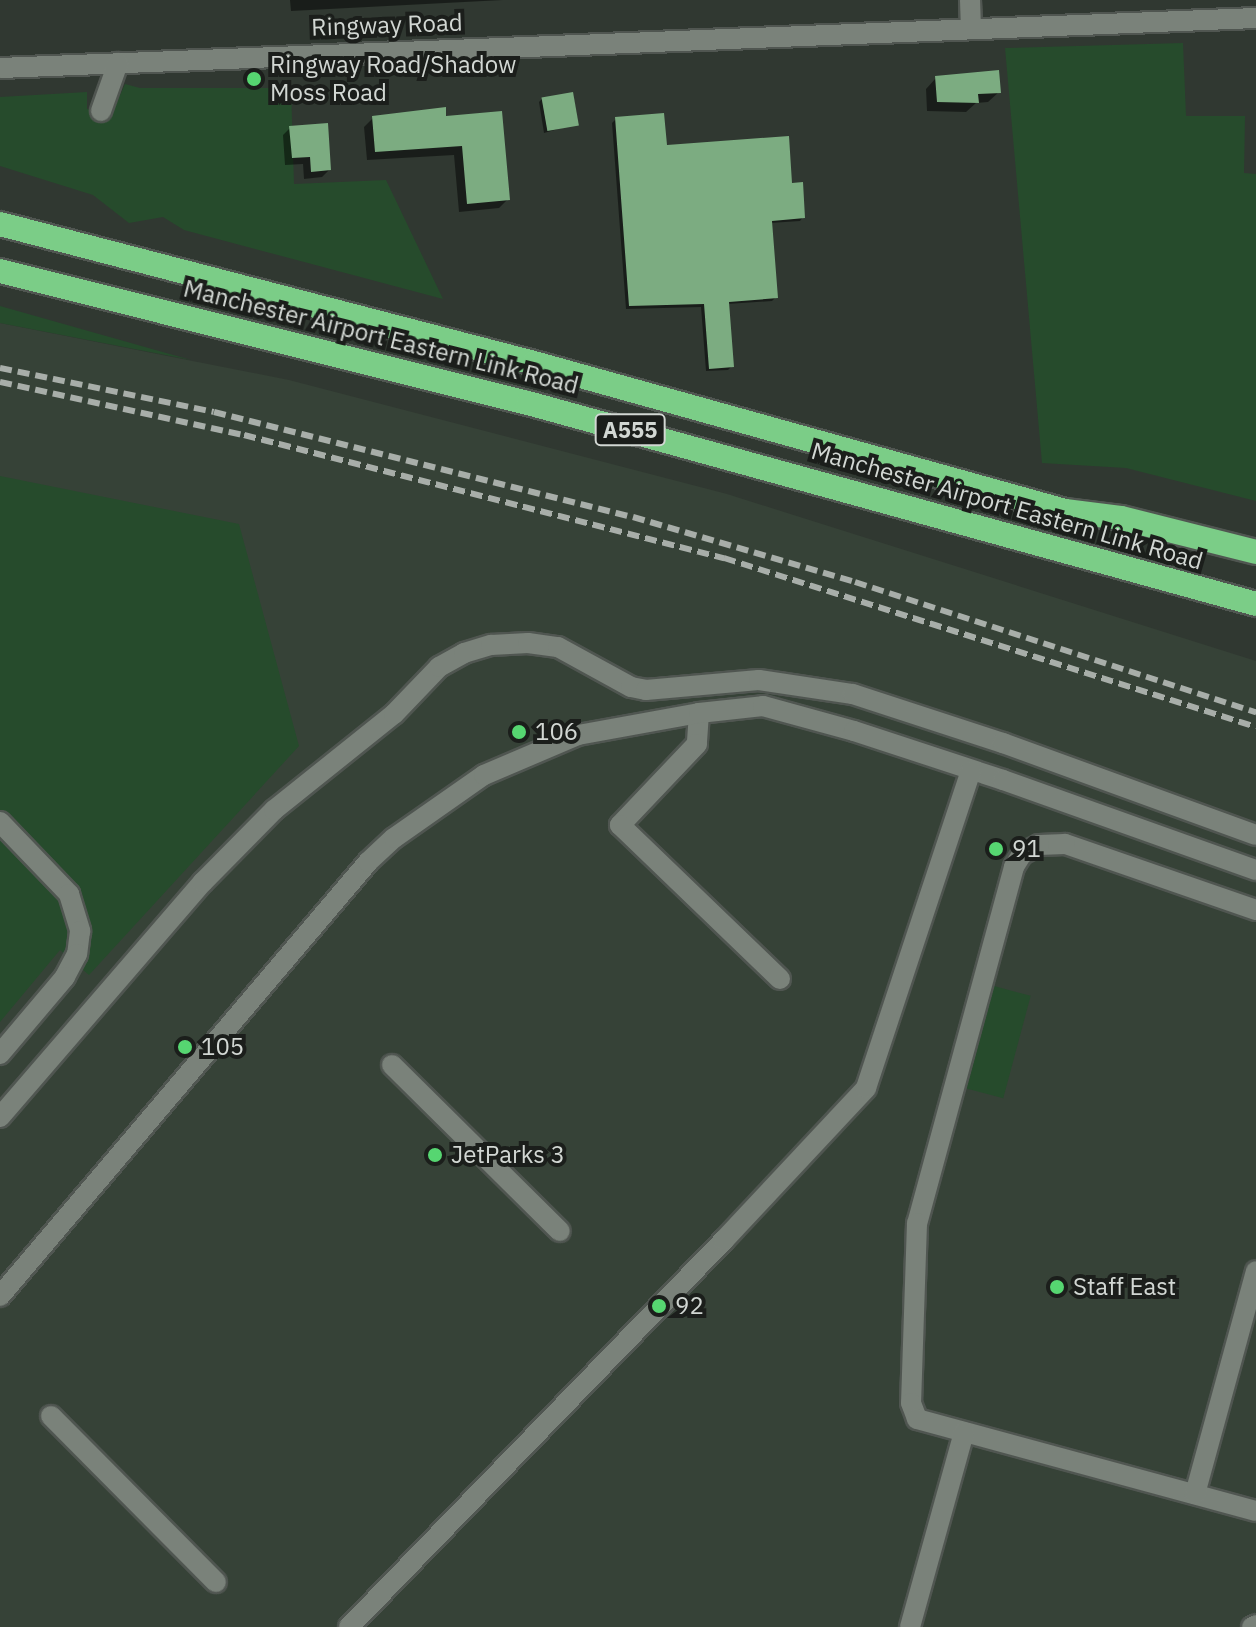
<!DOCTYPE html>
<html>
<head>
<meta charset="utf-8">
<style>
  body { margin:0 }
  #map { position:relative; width:1256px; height:1627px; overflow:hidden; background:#303831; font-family:"IBM Plex Sans",sans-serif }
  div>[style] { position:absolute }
  .built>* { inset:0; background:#364237 }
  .green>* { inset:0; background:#264b2c; transform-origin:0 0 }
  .shadow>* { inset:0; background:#0007 }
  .building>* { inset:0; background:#7cac81; transform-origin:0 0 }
  .roads { filter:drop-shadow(2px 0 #505651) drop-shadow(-2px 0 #505651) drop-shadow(0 2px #505651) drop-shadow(0 -2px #505651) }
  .minor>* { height:20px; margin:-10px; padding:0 10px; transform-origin:10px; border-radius:10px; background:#7a827a }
  .highway>* { height:24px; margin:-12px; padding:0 12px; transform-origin:12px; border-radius:12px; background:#7bcd87 }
  .rail>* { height:6px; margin-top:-3px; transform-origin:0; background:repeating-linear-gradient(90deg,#a8aea9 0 12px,transparent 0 18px) }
  .dots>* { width:22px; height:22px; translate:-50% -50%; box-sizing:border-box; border:4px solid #1b1e1b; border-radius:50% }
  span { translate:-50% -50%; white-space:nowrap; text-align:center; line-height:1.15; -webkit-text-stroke:8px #1b1e1b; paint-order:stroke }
  .shield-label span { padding:2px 6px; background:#1b1e1b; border:2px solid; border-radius:6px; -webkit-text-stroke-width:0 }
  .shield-label { font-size:22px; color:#d2d7d3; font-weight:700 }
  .street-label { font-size:24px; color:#d2d7d3 }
  .poi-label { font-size:24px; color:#d2d7d3 }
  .left { translate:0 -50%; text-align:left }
</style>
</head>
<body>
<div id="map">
  <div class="built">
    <div style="clip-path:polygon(0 323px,289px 380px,727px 494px,1256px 661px,1256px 1627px,0 1627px)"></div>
  </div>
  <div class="green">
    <div style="clip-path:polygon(1183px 43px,1186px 116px,1245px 116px,1244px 173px,1256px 174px,1256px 501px,1126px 468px,1042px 463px,1005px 48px)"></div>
    <div style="clip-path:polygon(125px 84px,140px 88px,291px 88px,294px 184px,386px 180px,443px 299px,184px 230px,163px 217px,129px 223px,93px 195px,0 166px,0 97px,87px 92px,87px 109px,112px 113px)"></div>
    <div style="clip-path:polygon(0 306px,191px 360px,0 323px)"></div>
    <div style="clip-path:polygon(0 476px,239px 524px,299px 746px,89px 975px,60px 950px,0 1022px)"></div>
    <div style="left:994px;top:986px;width:38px;height:106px;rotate:15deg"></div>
  </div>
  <div class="shadow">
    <div style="clip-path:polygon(290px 0,503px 0,291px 11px)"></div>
    <div style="clip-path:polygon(936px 78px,999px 92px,988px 102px,976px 103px,966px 112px,927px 111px,926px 89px)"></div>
    <div style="clip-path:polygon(542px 99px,576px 124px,544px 133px,539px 102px)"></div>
    <div style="clip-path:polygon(373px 118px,445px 118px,508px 199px,499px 208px,459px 212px,454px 155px,367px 160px,364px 127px)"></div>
    <div style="clip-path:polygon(616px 119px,665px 147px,791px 185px,803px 217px,800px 221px,770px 223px,776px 297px,772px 301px,727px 304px,732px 366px,728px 370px,706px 371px,701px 307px,626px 309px,612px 123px)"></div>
    <div style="clip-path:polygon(290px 128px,329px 170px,322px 177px,304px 179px,303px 164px,285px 165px,283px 135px)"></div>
  </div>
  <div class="building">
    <div style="clip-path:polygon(999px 70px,1001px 93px,978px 94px,979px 103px,937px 102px,935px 76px)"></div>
    <div style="left:573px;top:92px;width:34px;height:32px;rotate:80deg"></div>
    <div style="clip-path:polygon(446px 107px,446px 116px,502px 111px,510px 200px,467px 204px,462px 146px,375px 152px,372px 116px)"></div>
    <div style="clip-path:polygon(664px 113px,667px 145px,789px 136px,792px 183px,803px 182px,805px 218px,772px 221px,778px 298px,729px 302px,734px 367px,709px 369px,704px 304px,629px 306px,615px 117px)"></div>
    <div style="clip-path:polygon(328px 123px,331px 170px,311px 172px,310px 157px,292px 158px,289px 126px)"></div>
  </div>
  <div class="roads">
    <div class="minor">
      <div style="left:970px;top:0;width:28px;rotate:88deg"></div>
      <div style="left:0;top:68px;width:1257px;rotate:-2.28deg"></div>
      <div style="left:101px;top:111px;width:51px;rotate:-70.5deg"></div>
      <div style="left:699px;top:713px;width:31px;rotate:94deg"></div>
      <div style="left:697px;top:744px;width:112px;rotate:133.5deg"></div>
      <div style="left:620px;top:825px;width:222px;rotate:43.9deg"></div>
      <div style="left:0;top:822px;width:100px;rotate:46.2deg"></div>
      <div style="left:69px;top:894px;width:39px;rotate:73deg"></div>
      <div style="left:80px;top:931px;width:23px;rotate:97deg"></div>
      <div style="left:77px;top:954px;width:26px;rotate:118deg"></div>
      <div style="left:65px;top:977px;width:101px;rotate:130.2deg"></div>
      <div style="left:1256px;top:910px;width:202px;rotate:-160.9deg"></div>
      <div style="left:1065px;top:844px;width:26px;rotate:178deg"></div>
      <div style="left:1039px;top:845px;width:19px;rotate:152deg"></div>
      <div style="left:1022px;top:854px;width:15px;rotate:122deg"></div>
      <div style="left:1014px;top:867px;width:369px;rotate:105.2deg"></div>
      <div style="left:917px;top:1223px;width:180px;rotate:91.9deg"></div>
      <div style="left:911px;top:1403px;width:17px;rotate:69deg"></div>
      <div style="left:917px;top:1419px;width:351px;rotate:15.2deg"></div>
      <div style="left:392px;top:1065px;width:236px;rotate:44.7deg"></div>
      <div style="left:0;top:1117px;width:311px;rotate:-49.2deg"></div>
      <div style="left:203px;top:882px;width:101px;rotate:-45.4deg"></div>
      <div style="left:274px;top:810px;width:154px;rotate:-38.7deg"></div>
      <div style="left:394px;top:714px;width:65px;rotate:-46.2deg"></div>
      <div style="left:439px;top:667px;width:29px;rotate:-29deg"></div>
      <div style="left:464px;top:653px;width:28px;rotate:-17deg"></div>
      <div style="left:491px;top:645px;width:37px;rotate:-3deg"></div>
      <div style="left:528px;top:643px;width:30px;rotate:8deg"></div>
      <div style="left:558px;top:647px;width:83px;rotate:28.7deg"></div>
      <div style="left:631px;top:687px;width:15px;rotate:11deg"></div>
      <div style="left:646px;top:690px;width:113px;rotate:-5.1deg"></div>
      <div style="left:759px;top:680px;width:95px;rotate:8.5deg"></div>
      <div style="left:853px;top:694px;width:158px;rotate:18.1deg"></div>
      <div style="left:1003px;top:743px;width:269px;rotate:20deg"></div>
      <div style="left:0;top:1296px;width:569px;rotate:-49.7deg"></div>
      <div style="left:368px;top:862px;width:35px;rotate:-43deg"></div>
      <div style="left:394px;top:838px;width:110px;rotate:-35deg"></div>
      <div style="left:484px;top:775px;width:102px;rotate:-23.1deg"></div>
      <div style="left:578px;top:735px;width:123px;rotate:-10.3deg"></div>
      <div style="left:699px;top:713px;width:64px;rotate:-6.2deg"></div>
      <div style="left:763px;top:706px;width:94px;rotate:15.4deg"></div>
      <div style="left:854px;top:731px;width:157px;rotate:18.2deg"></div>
      <div style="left:1003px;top:780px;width:269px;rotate:19.6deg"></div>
      <div style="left:51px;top:1416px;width:234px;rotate:45.2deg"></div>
      <div style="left:1195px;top:1494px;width:231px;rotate:-74.7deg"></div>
      <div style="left:349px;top:1627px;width:539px;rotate:-45.9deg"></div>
      <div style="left:724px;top:1240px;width:208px;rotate:-46.9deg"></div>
      <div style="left:866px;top:1088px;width:334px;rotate:-71.7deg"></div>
      <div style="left:910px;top:1627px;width:202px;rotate:-74.5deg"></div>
      <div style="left:1252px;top:1627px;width:4px;rotate:-27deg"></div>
    </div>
    <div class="highway">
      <div style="left:0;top:224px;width:552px;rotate:14.59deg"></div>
      <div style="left:534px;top:363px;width:551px;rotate:15.57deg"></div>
      <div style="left:1065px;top:511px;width:56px;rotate:7.1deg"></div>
      <div style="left:1121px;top:518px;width:139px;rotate:14.1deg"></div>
      <div style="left:0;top:271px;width:544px;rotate:14.04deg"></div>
      <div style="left:528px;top:403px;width:755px;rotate:15.43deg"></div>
    </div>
  </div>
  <div class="rail">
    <div style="left:0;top:368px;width:218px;rotate:11.6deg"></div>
    <div style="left:214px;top:412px;width:432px;rotate:14.1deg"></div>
    <div style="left:633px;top:517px;width:231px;rotate:16.3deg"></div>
    <div style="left:855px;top:582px;width:422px;rotate:18deg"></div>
    <div style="left:0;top:382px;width:250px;rotate:12.3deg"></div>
    <div style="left:244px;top:435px;width:496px;rotate:14.4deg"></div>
    <div style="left:724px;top:558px;width:558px;rotate:17.62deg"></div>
  </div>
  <div class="dots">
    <div style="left:254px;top:79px;background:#56d671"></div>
    <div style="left:519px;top:732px;background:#56d671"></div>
    <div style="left:996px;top:849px;background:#56d671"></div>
    <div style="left:185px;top:1047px;background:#56d671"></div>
    <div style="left:435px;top:1155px;background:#56d671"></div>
    <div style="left:1057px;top:1287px;background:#56d671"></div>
    <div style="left:659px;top:1306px;background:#56d671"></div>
  </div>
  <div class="shield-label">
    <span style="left:630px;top:430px">A555</span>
  </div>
  <div class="street-label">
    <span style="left:387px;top:25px;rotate:-2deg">Ringway Road</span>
    <span style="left:381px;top:337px;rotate:14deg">Manchester Airport Eastern Link Road</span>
    <span style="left:1007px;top:506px;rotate:16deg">Manchester Airport Eastern Link Road</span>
  </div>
  <div class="poi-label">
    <span class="left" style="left:270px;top:79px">Ringway Road/Shadow<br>Moss Road</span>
    <span class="left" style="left:535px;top:732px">106</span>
    <span class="left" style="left:1012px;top:849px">91</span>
    <span class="left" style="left:201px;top:1047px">105</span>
    <span class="left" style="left:451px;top:1155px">JetParks 3</span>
    <span class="left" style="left:1073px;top:1287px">Staff East</span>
    <span class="left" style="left:675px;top:1306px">92</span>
  </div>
</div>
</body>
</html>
